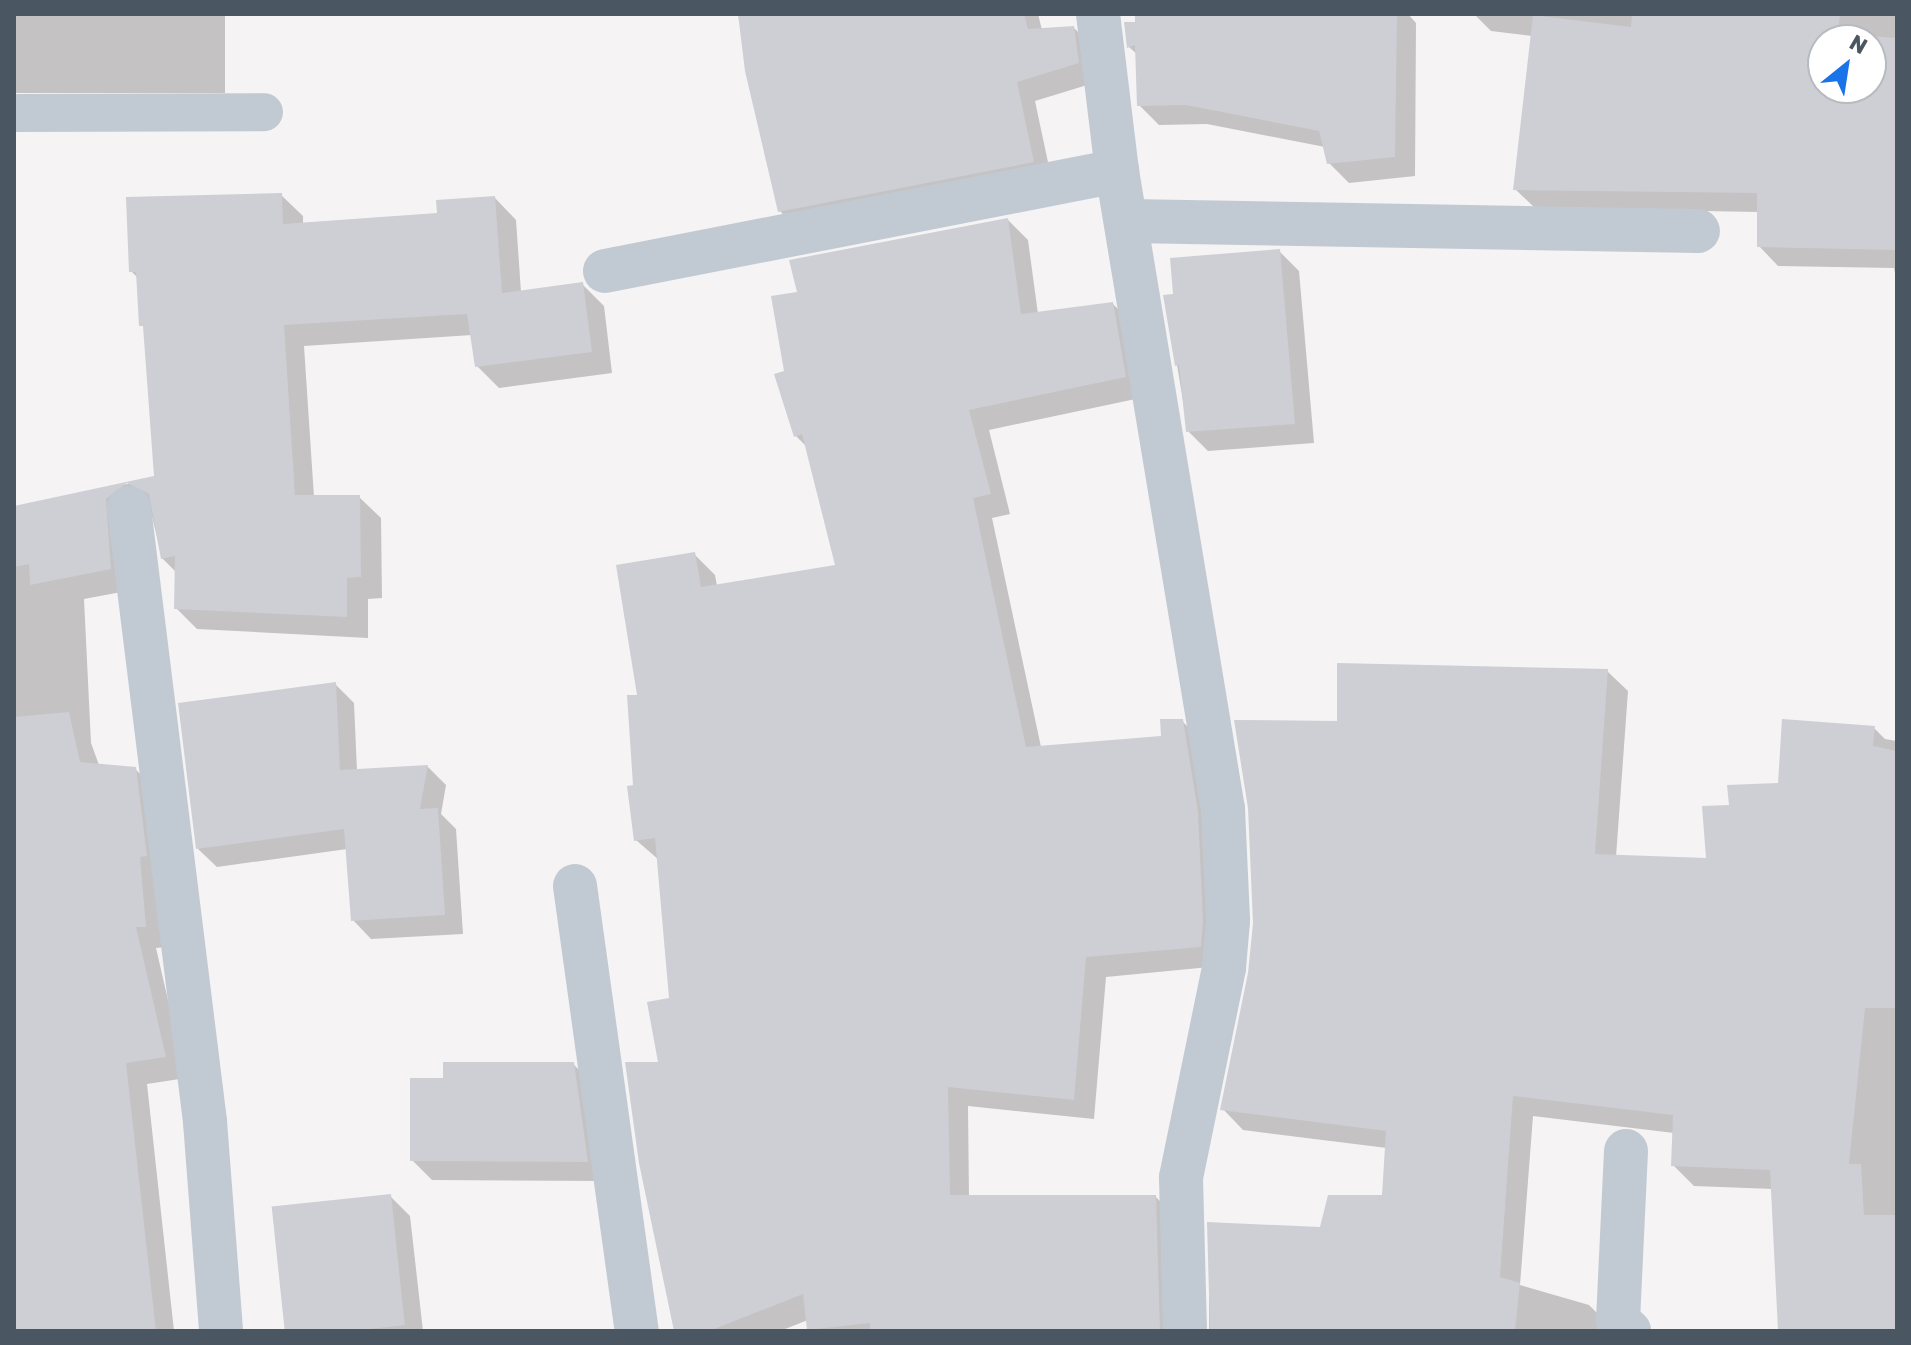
<!DOCTYPE html>
<html>
<head>
<meta charset="utf-8">
<style>
  body { margin:0 }
  #map { position:relative; width:1911px; height:1345px; overflow:hidden; background:#f5f3f3; font-family:Rubik,sans-serif }
  div>[style] { position:absolute }
  .shadow>* { inset:0; background:#0003; transform-origin:0 0 }
  .building>* { inset:0; background:#cdcfd5; transform-origin:0 0 }
  .service>* { height:38px; margin:-19px; padding:0 19px; transform-origin:19px; border-radius:19px; background:#c1cad2 }
  .minor>* { height:44px; margin:-22px; padding:0 22px; transform-origin:22px; border-radius:22px; background:#c1cad2 }
  span { translate:-50% -50%; white-space:nowrap; text-align:center; line-height:1.15; -webkit-text-stroke:6px #fff; paint-order:stroke }
  .frame { position:absolute; inset:0; border:16px solid #4a5661; pointer-events:none }
  .north { position:absolute; left:1807px; top:24px; width:80px; height:80px; box-sizing:border-box; background:#fff; border:2px solid #b7bbc0; border-radius:50%; rotate:30deg; font-size:22px; font-weight:700; line-height:32px; text-align:center; color:#4a5661 }
  .north::after { content:''; display:block; margin:auto; width:28px; height:36px; background:#1a73e8; clip-path:polygon(50% 0,100% 100%,50% 72%,0 100%) }
</style>
</head>
<body>
<div id="map">
  <div class="shadow">
    <div style="left:14px;top:14px;width:211px;height:79px"></div>
    <div style="clip-path:polygon(738px 14px,1038px 14px,1042px 30px,1074px 28px,1093px 47px,1097px 82px,1035px 101px,1052px 181px,799px 230px,780px 211px)"></div>
    <div style="clip-path:polygon(1137px 14px,1408px 14px,1416px 23px,1415px 176px,1349px 183px,1329px 163px,1325px 147px,1207px 124px,1159px 125px,1139px 105px,1138px 55px,1129px 47px)"></div>
    <div style="clip-path:polygon(evenodd,1474px 14px,1897px 14px,1897px 283px,1894px 268px,1778px 266px,1759px 246px,1759px 212px,1535px 208px,1515px 189px,1533px 36px,1491px 31px,1474px 14px,1823px 40px,1871px 40px,1871px 88px,1823px 88px,1823px 40px)"></div>
    <div style="clip-path:polygon(281px 195px,303px 216px,303px 224px,439px 215px,495px 198px,516px 220px,521px 292px,582px 284px,604px 306px,612px 373px,499px 388px,477px 366px,472px 335px,304px 346px,314px 497px,359px 497px,381px 518px,382px 598px,368px 599px,368px 638px,197px 629px,176px 608px,177px 573px,162px 558px,149px 504px,132px 590px,84px 599px,91px 743px,99px 765px,135px 769px,157px 790px,166px 947px,156px 948px,186px 1078px,147px 1084px,174px 1331px,14px 1331px,14px 508px,156px 478px,146px 329px,139px 279px,131px 271px)"></div>
    <div style="clip-path:polygon(1008px 220px,1028px 240px,1038px 314px,1113px 304px,1133px 324px,1145px 397px,989px 430px,1010px 514px,992px 518px,1041px 747px,1163px 738px,1182px 721px,1203px 742px,1220px 966px,1106px 977px,1094px 1119px,968px 1106px,969px 1197px,1156px 1197px,1176px 1218px,1179px 1331px,811px 1331px,808px 1320px,780px 1331px,676px 1331px,660px 1064px,671px 1000px,659px 860px,636px 840px,640px 697px,695px 555px,715px 575px,717px 586px,838px 567px,808px 448px,796px 436px,786px 372px,799px 294px)"></div>
    <div style="clip-path:polygon(1279px 251px,1299px 271px,1314px 443px,1208px 451px,1188px 431px,1177px 365px,1175px 295px)"></div>
    <div style="clip-path:polygon(1607px 671px,1628px 691px,1616px 857px,1708px 861px,1731px 807px,1780px 785px,1874px 728px,1885px 739px,1897px 741px,1897px 1331px,1780px 1331px,1773px 1189px,1694px 1186px,1673px 1165px,1674px 1133px,1533px 1116px,1520px 1285px,1589px 1305px,1610px 1326px,1608px 1331px,1209px 1331px,1209px 1224px,1321px 1229px,1384px 1197px,1387px 1148px,1243px 1130px,1223px 1109px,1339px 723px)"></div>
    <div style="clip-path:polygon(335px 684px,354px 703px,357px 771px,428px 767px,446px 785px,441px 814px,456px 829px,463px 934px,371px 939px,353px 920px,347px 849px,217px 867px,198px 849px)"></div>
    <div style="clip-path:polygon(573px 1064px,594px 1084px,607px 1181px,432px 1180px,412px 1160px)"></div>
    <div style="clip-path:polygon(390px 1196px,410px 1216px,423px 1331px,288px 1331px,274px 1209px)"></div>
  </div>
  <div class="building">
    <div style="clip-path:polygon(738px 14px,1024px 14px,1028px 29px,1074px 26px,1079px 63px,1017px 82px,1034px 162px,778px 212px,745px 71px)"></div>
    <div style="clip-path:polygon(1135px 14px,1397px 14px,1395px 157px,1327px 164px,1319px 131px,1186px 105px,1137px 106px,1135px 45px,1127px 48px,1124px 22px,1135px 22px)"></div>
    <div style="clip-path:polygon(evenodd,1632px 14px,1840px 14px,1838px 34px,1897px 38px,1897px 250px,1757px 247px,1757px 193px,1513px 190px,1533px 15px,1631px 27px,1632px 14px,1823px 40px,1871px 40px,1871px 88px,1823px 88px,1823px 40px)"></div>
    <div style="clip-path:polygon(282px 193px,283px 224px,437px 213px,436px 200px,495px 196px,502px 293px,583px 282px,592px 352px,475px 367px,467px 314px,284px 325px,295px 495px,360px 495px,361px 577px,347px 578px,347px 617px,174px 609px,175px 556px,161px 559px,149px 494px,127px 483px,106px 499px,111px 569px,30px 585px,29px 564px,14px 567px,14px 506px,154px 476px,143px 326px,139px 326px,136px 272px,129px 272px,126px 197px)"></div>
    <div style="clip-path:polygon(1008px 218px,1021px 314px,1113px 302px,1126px 377px,969px 410px,991px 494px,973px 498px,1026px 747px,1161px 736px,1160px 719px,1183px 719px,1198px 812px,1203px 920px,1201px 947px,1086px 957px,1074px 1100px,948px 1087px,950px 1195px,1156px 1195px,1160px 1331px,870px 1330px,870px 1323px,807px 1330px,803px 1294px,709px 1331px,674px 1331px,639px 1163px,625px 1062px,658px 1062px,647px 1002px,669px 998px,655px 838px,634px 841px,627px 786px,633px 785px,627px 695px,637px 695px,616px 565px,695px 552px,701px 587px,835px 565px,802px 434px,794px 437px,774px 374px,784px 371px,771px 296px,797px 292px,789px 260px)"></div>
    <div style="clip-path:polygon(1280px 249px,1295px 424px,1186px 432px,1179px 365px,1175px 366px,1163px 295px,1173px 294px,1170px 258px)"></div>
    <div style="clip-path:polygon(1337px 663px,1608px 669px,1595px 854px,1706px 858px,1702px 806px,1729px 805px,1727px 785px,1778px 783px,1782px 719px,1875px 726px,1873px 746px,1897px 751px,1897px 1008px,1865px 1008px,1849px 1164px,1861px 1164px,1864px 1215px,1897px 1215px,1897px 1331px,1778px 1331px,1770px 1170px,1671px 1166px,1673px 1115px,1513px 1096px,1500px 1277px,1520px 1283px,1515px 1331px,1210px 1331px,1207px 1222px,1320px 1227px,1328px 1195px,1382px 1195px,1386px 1131px,1220px 1110px,1248px 973px,1253px 923px,1248px 808px,1234px 720px,1337px 721px)"></div>
    <div style="clip-path:polygon(336px 682px,340px 770px,428px 765px,420px 809px,438px 808px,445px 915px,351px 921px,344px 829px,196px 849px,178px 703px)"></div>
    <div style="clip-path:polygon(69px 712px,80px 762px,136px 767px,147px 856px,140px 857px,146px 927px,136px 927px,166px 1057px,126px 1063px,156px 1331px,14px 1331px,14px 717px)"></div>
    <div style="clip-path:polygon(443px 1062px,574px 1062px,588px 1162px,410px 1161px,410px 1078px,443px 1078px)"></div>
    <div style="left:391px;top:1194px;width:132px;height:120px;rotate:84deg"></div>
  </div>
  <div class="service">
    <div style="left:14px;top:113px;width:250px;rotate:-0.2deg"></div>
  </div>
  <div class="minor">
    <div style="left:1098px;top:14px;width:158px;rotate:83.1deg"></div>
    <div style="left:1117px;top:171px;width:647px;rotate:80.57deg"></div>
    <div style="left:1223px;top:809px;width:112px;rotate:87.4deg"></div>
    <div style="left:1228px;top:921px;width:47px;rotate:94.9deg"></div>
    <div style="left:1224px;top:968px;width:214px;rotate:101.6deg"></div>
    <div style="left:1181px;top:1178px;width:153px;rotate:88.5deg"></div>
    <div style="left:1129px;top:221px;width:569px;rotate:1.01deg"></div>
    <div style="left:605px;top:271px;width:522px;rotate:-11.05deg"></div>
    <div style="left:129px;top:508px;width:619px;rotate:82.94deg"></div>
    <div style="left:205px;top:1122px;width:210px;rotate:85.6deg"></div>
    <div style="left:575px;top:886px;width:449px;rotate:82.1deg"></div>
    <div style="left:1626px;top:1151px;width:170px;rotate:92.7deg"></div>
    <div style="left:1618px;top:1321px;width:15px;rotate:42deg"></div>
  </div>
  <div class="frame"></div>
  <div class="north">N</div>
</div>
</body>
</html>
